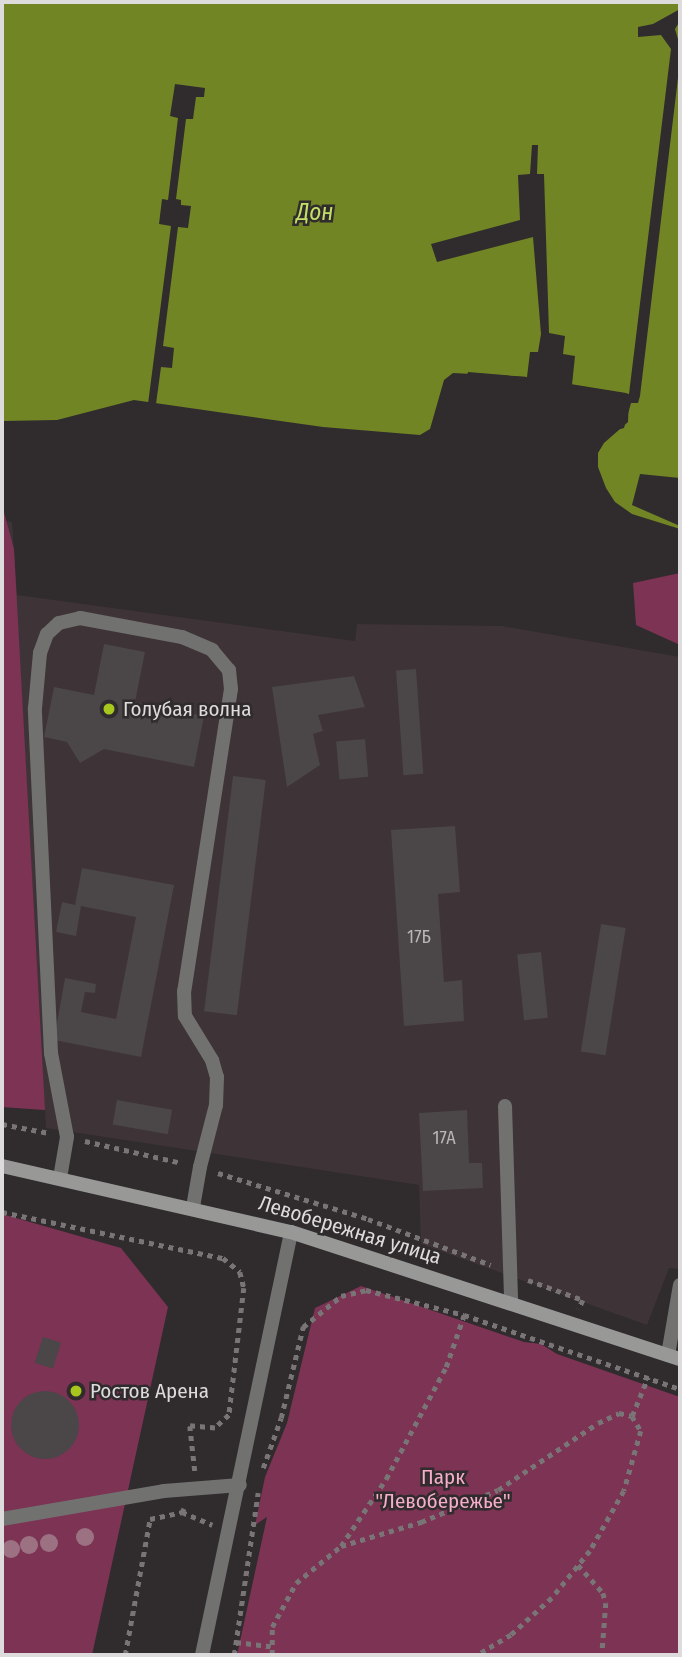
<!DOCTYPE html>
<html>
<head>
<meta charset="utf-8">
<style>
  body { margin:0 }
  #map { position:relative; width:682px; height:1657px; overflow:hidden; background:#302b2d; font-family:"Fira Sans Condensed",sans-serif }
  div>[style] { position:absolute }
  .built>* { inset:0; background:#3e3337 }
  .green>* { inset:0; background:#7c3354 }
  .water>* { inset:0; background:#718525 }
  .pier>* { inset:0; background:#302b2d }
  .building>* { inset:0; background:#4b4648; transform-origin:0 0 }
  .round { border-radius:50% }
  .path>* { height:4.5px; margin-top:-2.25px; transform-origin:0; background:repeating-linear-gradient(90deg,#797576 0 5px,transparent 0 10px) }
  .lane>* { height:14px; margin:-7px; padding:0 7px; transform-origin:7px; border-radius:7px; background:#717270 }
  .street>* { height:14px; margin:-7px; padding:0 7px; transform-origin:7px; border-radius:7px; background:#717270 }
  .secondary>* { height:14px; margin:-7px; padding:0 7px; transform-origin:7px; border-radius:7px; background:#989996 }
  .trees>* { width:18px; height:18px; margin:-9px; border-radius:50%; background:#9c7283 }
  .dots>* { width:19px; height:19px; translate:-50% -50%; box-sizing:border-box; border:4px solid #302b2d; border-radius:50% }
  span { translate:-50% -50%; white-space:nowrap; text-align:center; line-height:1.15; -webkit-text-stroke:5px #302b2d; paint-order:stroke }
  .number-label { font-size:18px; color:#b9b6b7 }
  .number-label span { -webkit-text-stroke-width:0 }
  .poi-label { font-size:21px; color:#dedbdc }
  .left { translate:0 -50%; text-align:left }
  .street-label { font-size:21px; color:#dedbdc }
  .park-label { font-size:21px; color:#f5adc9 }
  .water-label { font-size:23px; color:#c2e066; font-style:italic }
  .frame { position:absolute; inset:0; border:4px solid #dedbdc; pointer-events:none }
</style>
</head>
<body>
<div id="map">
  <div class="built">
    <div style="clip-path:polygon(2px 520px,12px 522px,17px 595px,355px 641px,357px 624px,502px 626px,680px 657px,680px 1269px,669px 1268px,647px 1325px,421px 1244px,419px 1185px,46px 1128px,45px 1110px,2px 1107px)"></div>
  </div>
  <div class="green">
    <div style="clip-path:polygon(2px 505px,14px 549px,45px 1110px,2px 1107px)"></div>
    <div style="clip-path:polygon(680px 573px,680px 645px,636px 625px,633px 583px)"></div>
    <div style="clip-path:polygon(2px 1214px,121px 1248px,168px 1307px,92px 1655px,2px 1655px)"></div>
    <div style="clip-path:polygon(361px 1286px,524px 1342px,541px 1344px,557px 1354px,680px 1397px,680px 1655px,237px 1655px,267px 1517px,255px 1525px,265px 1477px,287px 1423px,315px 1308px)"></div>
  </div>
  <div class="water">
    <div style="clip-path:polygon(2px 2px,680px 2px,680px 529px,632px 514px,615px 502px,606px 488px,598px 467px,598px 453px,604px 443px,628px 422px,629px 395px,626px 393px,527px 377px,453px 373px,444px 380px,430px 429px,420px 435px,323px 427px,134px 400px,57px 420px,2px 421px)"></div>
  </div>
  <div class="pier">
    <div style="clip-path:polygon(680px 9px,680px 21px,675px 29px,680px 46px,680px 61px,640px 396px,638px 403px,631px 403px,624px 428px,610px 432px,625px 420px,628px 403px,625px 396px,527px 381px,467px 376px,468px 372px,527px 377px,530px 352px,538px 352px,541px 334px,533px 237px,437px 262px,431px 244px,520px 220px,518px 175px,530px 174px,532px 145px,538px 145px,537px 174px,544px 174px,549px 333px,565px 336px,563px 354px,575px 356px,572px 385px,629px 394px,671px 49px,661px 35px,638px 37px,638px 27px,653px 24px)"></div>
    <div style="clip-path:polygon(175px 84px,205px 88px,204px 97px,196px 97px,193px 119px,186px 119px,176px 199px,181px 200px,181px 205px,191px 206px,188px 228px,178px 227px,163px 346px,174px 348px,172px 368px,161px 367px,156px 404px,148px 404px,171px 226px,159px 224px,162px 199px,168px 200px,178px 118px,170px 116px)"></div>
    <div style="clip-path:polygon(640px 474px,680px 478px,680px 526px,632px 505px)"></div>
  </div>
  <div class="building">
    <div style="clip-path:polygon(104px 644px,145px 652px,135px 702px,204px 716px,194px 767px,104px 749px,80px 763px,67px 742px,44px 737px,54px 687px,94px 695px)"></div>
    <div style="left:416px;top:669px;width:105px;height:20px;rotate:86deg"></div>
    <div style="clip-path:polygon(354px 676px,365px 707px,318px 715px,323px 731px,313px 734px,320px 765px,287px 787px,272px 687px)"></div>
    <div style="left:365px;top:739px;width:38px;height:29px;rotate:85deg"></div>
    <div style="left:233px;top:776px;width:33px;height:237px;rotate:7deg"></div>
    <div style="clip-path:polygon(455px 826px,460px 892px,438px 894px,444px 982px,462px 980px,464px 1021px,404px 1026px,391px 830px)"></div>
    <div style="clip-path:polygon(82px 868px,174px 885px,141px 1057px,54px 1040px,65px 978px,96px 984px,95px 993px,85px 992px,81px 1012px,116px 1019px,136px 917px,81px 906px,76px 936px,56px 932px,62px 902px,75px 905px)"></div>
    <div style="left:601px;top:924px;width:25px;height:129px;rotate:9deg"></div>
    <div style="left:541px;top:952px;width:66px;height:24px;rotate:84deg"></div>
    <div style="left:117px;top:1100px;width:56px;height:25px;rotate:10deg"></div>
    <div style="clip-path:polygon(467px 1110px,469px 1163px,482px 1163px,483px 1188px,423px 1191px,419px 1113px)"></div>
    <div style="left:43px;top:1337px;width:19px;height:27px;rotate:18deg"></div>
    <div class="round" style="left:11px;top:1391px;width:68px;height:68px"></div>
  </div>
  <div class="path">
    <div style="left:2px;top:1124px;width:48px;rotate:10.8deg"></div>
    <div style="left:85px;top:1141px;width:99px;rotate:12.8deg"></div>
    <div style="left:218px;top:1173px;width:157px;rotate:17deg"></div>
    <div style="left:368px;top:1219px;width:131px;rotate:20.5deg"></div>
    <div style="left:2px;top:1212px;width:226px;rotate:11.8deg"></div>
    <div style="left:223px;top:1258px;width:22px;rotate:39deg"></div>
    <div style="left:240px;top:1272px;width:16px;rotate:76deg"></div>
    <div style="left:244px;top:1288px;width:128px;rotate:96.7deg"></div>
    <div style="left:229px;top:1415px;width:19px;rotate:137deg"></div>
    <div style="left:215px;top:1428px;width:25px;rotate:-175deg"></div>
    <div style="left:190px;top:1426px;width:45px;rotate:83.7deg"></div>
    <div style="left:528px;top:1280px;width:59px;rotate:20deg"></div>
    <div style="left:583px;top:1300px;width:10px;rotate:114deg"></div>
    <div style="left:632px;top:1416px;width:42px;rotate:-67.7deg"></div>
    <div style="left:263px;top:1468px;width:53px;rotate:-70.2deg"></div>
    <div style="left:281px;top:1418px;width:94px;rotate:-76.4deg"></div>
    <div style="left:303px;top:1327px;width:49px;rotate:-39.2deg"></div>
    <div style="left:341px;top:1296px;width:26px;rotate:-13deg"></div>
    <div style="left:366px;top:1290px;width:101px;rotate:14.3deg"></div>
    <div style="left:464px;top:1315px;width:228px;rotate:18.9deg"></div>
    <div style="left:182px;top:1512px;width:33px;rotate:23deg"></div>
    <div style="left:341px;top:1546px;width:84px;rotate:-16.7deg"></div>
    <div style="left:421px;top:1522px;width:83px;rotate:-22.6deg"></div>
    <div style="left:498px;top:1490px;width:120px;rotate:-33.8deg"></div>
    <div style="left:598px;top:1423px;width:23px;rotate:-25deg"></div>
    <div style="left:619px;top:1413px;width:13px;rotate:13deg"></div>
    <div style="left:632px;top:1416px;width:17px;rotate:59deg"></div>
    <div style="left:641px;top:1431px;width:62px;rotate:105.8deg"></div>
    <div style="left:624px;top:1491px;width:69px;rotate:119.5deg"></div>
    <div style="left:590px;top:1551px;width:60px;rotate:129deg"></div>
    <div style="left:552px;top:1598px;width:55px;rotate:137.9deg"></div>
    <div style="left:511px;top:1635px;width:39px;rotate:149deg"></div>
    <div style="left:578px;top:1565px;width:38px;rotate:48deg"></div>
    <div style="left:603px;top:1593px;width:10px;rotate:73deg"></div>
    <div style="left:606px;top:1603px;width:52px;rotate:94.4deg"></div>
    <div style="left:236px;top:1642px;width:35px;rotate:7deg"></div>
    <div style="left:125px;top:1655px;width:138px;rotate:-79.6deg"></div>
    <div style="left:150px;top:1519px;width:33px;rotate:-12deg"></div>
    <div style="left:182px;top:1512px;width:4px;rotate:-63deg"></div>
    <div style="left:234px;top:1655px;width:164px;rotate:-81.6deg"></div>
    <div style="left:272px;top:1655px;width:28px;rotate:-90deg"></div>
    <div style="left:272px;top:1627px;width:50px;rotate:-61.4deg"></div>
    <div style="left:296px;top:1583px;width:58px;rotate:-39.4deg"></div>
    <div style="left:341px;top:1546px;width:81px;rotate:-56.1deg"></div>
    <div style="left:386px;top:1479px;width:127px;rotate:-61.8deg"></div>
    <div style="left:446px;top:1367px;width:55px;rotate:-70.9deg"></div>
  </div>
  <div class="lane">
    <div style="left:505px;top:1106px;width:196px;rotate:88.2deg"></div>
    <div style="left:60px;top:1178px;width:42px;rotate:-80.3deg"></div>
    <div style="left:67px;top:1137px;width:86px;rotate:-100.8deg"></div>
    <div style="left:51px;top:1053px;width:345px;rotate:-92.7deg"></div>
    <div style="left:35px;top:708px;width:55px;rotate:-84.8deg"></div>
    <div style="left:40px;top:653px;width:20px;rotate:-70deg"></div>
    <div style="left:47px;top:634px;width:16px;rotate:-43deg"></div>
    <div style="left:59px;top:623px;width:22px;rotate:-13deg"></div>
    <div style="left:80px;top:618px;width:104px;rotate:10.6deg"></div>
    <div style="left:182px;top:637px;width:33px;rotate:23deg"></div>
    <div style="left:212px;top:650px;width:26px;rotate:50deg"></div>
    <div style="left:229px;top:670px;width:19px;rotate:84deg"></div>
    <div style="left:231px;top:689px;width:306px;rotate:98.8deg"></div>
    <div style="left:184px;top:991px;width:25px;rotate:88deg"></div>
    <div style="left:185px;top:1016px;width:52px;rotate:58.5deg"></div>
    <div style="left:212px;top:1060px;width:18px;rotate:74deg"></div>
    <div style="left:217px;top:1077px;width:28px;rotate:92deg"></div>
    <div style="left:216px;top:1105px;width:64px;rotate:104.5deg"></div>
    <div style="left:200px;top:1167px;width:41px;rotate:99.9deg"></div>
    <div style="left:668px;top:1355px;width:71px;rotate:-80.3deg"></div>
    <div style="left:2px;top:1519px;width:164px;rotate:-9.8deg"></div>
    <div style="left:164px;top:1491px;width:76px;rotate:-4.5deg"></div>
  </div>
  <div class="street">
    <div style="left:202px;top:1655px;width:432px;rotate:-78.1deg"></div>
  </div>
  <div class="secondary">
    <div style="left:2px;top:1166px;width:296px;rotate:12.9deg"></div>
    <div style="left:291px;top:1232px;width:409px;rotate:18.1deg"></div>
  </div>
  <div class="trees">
    <div style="left:85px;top:1537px"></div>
    <div style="left:49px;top:1543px"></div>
    <div style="left:29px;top:1545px"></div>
    <div style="left:11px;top:1549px"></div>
  </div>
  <div class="dots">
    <div style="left:109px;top:709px;background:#a7c71e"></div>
    <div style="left:76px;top:1391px;background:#a7c71e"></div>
  </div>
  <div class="number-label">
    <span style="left:419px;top:937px">17Б</span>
    <span style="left:444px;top:1138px">17А</span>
  </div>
  <div class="poi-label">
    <span class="left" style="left:123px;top:709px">Голубая волна</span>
    <span class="left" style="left:90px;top:1391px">Ростов Арена</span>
  </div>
  <div class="street-label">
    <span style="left:350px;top:1230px;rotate:17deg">Левобережная улица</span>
  </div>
  <div class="park-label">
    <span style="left:443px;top:1489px">Парк<br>"Левобережье"</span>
  </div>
  <div class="water-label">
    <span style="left:315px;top:212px">Дон</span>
  </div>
  <div class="frame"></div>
</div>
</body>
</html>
